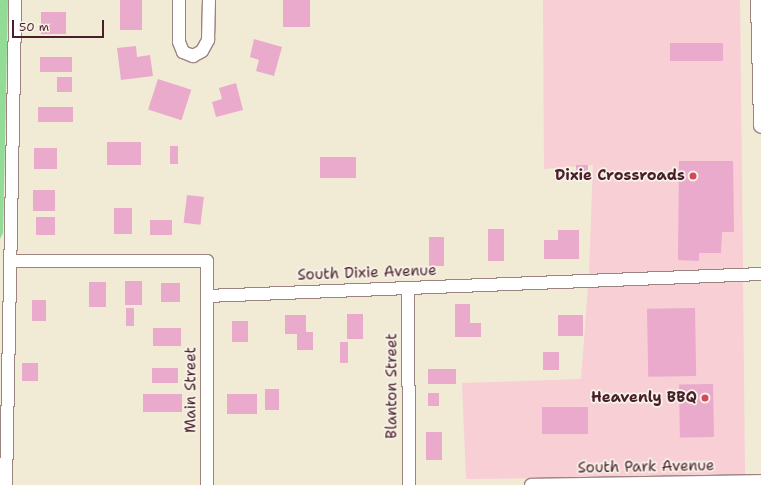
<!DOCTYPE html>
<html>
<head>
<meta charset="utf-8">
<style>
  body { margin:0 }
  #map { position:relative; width:761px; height:485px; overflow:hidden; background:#f1ead5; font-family:"Shantell Sans",sans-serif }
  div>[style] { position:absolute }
  .built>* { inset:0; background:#f7cfd5 }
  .green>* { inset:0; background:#92dc98 }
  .building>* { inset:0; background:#e9aacc; transform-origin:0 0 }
  .roads { filter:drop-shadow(1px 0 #9e8480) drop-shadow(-1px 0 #9e8480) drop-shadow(0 1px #9e8480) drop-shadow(0 -1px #9e8480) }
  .minor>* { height:12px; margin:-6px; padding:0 6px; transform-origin:6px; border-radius:6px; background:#fff }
  .major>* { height:15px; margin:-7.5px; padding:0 7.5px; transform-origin:7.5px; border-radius:7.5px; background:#fff }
  .dots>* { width:11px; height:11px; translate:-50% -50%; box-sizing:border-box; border:2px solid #f7f3e8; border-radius:50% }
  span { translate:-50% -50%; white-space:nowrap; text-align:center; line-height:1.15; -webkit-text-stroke:3.5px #f7f3e8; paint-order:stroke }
  .poi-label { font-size:15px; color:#4a1f2b; font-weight:700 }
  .right { translate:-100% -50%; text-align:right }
  .street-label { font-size:15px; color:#4a1f2b }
  .scale { position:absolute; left:12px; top:20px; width:92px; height:18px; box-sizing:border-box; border:2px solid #4a1f2b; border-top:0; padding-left:5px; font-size:12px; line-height:14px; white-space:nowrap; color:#4a1f2b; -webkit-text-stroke:3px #f7f3e8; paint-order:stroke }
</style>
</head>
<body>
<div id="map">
  <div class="built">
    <div style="clip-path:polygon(543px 0,740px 0,743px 268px,589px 274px,593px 165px,544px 169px)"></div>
    <div style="clip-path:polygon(743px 281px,745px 476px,466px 479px,462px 383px,581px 379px,588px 287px)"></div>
  </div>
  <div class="green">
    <div style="clip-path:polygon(0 0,8px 0,3px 233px,0 239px)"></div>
  </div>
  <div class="building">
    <div style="left:120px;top:0;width:22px;height:30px"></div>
    <div style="left:283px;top:0;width:27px;height:27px"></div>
    <div style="left:41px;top:12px;width:25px;height:22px"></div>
    <div style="clip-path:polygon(254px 39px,282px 47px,274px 76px,256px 71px,259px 60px,250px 57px)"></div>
    <div style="left:670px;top:43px;width:53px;height:18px"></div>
    <div style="clip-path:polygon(136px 46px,137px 57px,150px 55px,153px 76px,121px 80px,117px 48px)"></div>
    <div style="left:40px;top:57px;width:32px;height:15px"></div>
    <div style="left:57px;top:77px;width:15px;height:15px"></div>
    <div style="left:158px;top:79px;width:35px;height:32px;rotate:18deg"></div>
    <div style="clip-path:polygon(236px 83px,243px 110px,216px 117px,212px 102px,222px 99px,219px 88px)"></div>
    <div style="left:38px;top:107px;width:35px;height:15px"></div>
    <div style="left:107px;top:142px;width:34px;height:23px"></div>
    <div style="left:170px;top:146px;width:8px;height:18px"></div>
    <div style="left:34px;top:148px;width:23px;height:21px"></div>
    <div style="left:320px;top:157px;width:36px;height:21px"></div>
    <div style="clip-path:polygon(679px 161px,733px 161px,734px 232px,722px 232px,721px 253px,699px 253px,699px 261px,678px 260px)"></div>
    <div style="left:588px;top:165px;width:10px;height:12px;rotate:90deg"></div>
    <div style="left:33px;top:190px;width:22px;height:21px"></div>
    <div style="left:187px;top:195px;width:17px;height:28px;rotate:7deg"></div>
    <div style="left:114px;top:208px;width:18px;height:26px"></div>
    <div style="left:36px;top:217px;width:19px;height:18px"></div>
    <div style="left:150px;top:220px;width:22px;height:15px"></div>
    <div style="left:488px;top:229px;width:16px;height:32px"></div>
    <div style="clip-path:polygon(558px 230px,579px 230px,579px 259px,544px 259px,544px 240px,558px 240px)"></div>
    <div style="left:429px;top:237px;width:15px;height:29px"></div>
    <div style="left:125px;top:281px;width:17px;height:24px"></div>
    <div style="left:89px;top:282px;width:17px;height:25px"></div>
    <div style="left:161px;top:283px;width:19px;height:19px"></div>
    <div style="left:32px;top:300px;width:14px;height:21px"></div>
    <div style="clip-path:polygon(455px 304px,470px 304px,470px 323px,481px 323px,481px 337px,455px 337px)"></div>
    <div style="left:126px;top:308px;width:8px;height:18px"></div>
    <div style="left:695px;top:308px;width:68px;height:48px;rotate:89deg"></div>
    <div style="left:347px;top:314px;width:16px;height:25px"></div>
    <div style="clip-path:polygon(285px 315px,306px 315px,306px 332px,313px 332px,313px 350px,297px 350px,297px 334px,285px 334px)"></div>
    <div style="left:558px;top:315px;width:25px;height:21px"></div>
    <div style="left:232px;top:321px;width:16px;height:21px"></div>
    <div style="left:153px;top:328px;width:28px;height:18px"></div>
    <div style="left:340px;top:342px;width:8px;height:21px"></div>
    <div style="left:543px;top:352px;width:16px;height:18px"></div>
    <div style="left:22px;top:363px;width:16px;height:18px"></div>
    <div style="left:152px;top:368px;width:26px;height:15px"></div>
    <div style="left:428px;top:369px;width:28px;height:15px"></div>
    <div style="left:713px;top:384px;width:53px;height:34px;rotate:89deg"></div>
    <div style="left:265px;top:389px;width:14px;height:21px"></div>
    <div style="left:439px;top:393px;width:13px;height:11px;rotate:90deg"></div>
    <div style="left:143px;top:394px;width:39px;height:18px"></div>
    <div style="left:227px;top:394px;width:30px;height:20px"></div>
    <div style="left:542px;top:407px;width:46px;height:27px"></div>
    <div style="left:426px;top:432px;width:16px;height:28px"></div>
  </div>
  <div class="roads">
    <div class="minor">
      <div style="left:179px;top:0;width:42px;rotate:90deg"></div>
      <div style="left:179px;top:42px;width:11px;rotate:68deg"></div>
      <div style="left:183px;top:52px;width:11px;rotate:22deg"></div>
      <div style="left:193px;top:56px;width:10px;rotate:-29deg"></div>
      <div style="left:202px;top:51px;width:13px;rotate:-61deg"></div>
      <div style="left:208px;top:40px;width:40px;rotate:-88.6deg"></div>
      <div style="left:10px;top:261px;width:197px"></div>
      <div style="left:207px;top:261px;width:224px;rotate:90deg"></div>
      <div style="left:408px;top:288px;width:197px;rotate:89.7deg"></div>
      <div style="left:207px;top:296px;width:554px;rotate:-2.27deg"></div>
      <div style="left:6px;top:485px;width:485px;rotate:-88.9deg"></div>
      <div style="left:531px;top:485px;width:230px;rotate:-1deg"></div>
    </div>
    <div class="major">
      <div style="left:758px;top:0;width:125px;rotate:88.6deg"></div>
    </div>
  </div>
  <div class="dots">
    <div style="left:693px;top:176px;background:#d1495b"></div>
    <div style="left:705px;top:398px;background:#d1495b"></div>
  </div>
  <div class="poi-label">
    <span class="right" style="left:685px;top:176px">Dixie Crossroads</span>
    <span class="right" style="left:697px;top:398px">Heavenly BBQ</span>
  </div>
  <div class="street-label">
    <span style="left:367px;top:273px;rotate:-2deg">South Dixie Avenue</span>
    <span style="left:392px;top:386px;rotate:-90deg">Blanton Street</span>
    <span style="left:191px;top:390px;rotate:-90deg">Main Street</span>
    <span style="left:646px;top:467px;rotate:-1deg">South Park Avenue</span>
  </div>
  <div class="scale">50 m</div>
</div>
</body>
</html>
